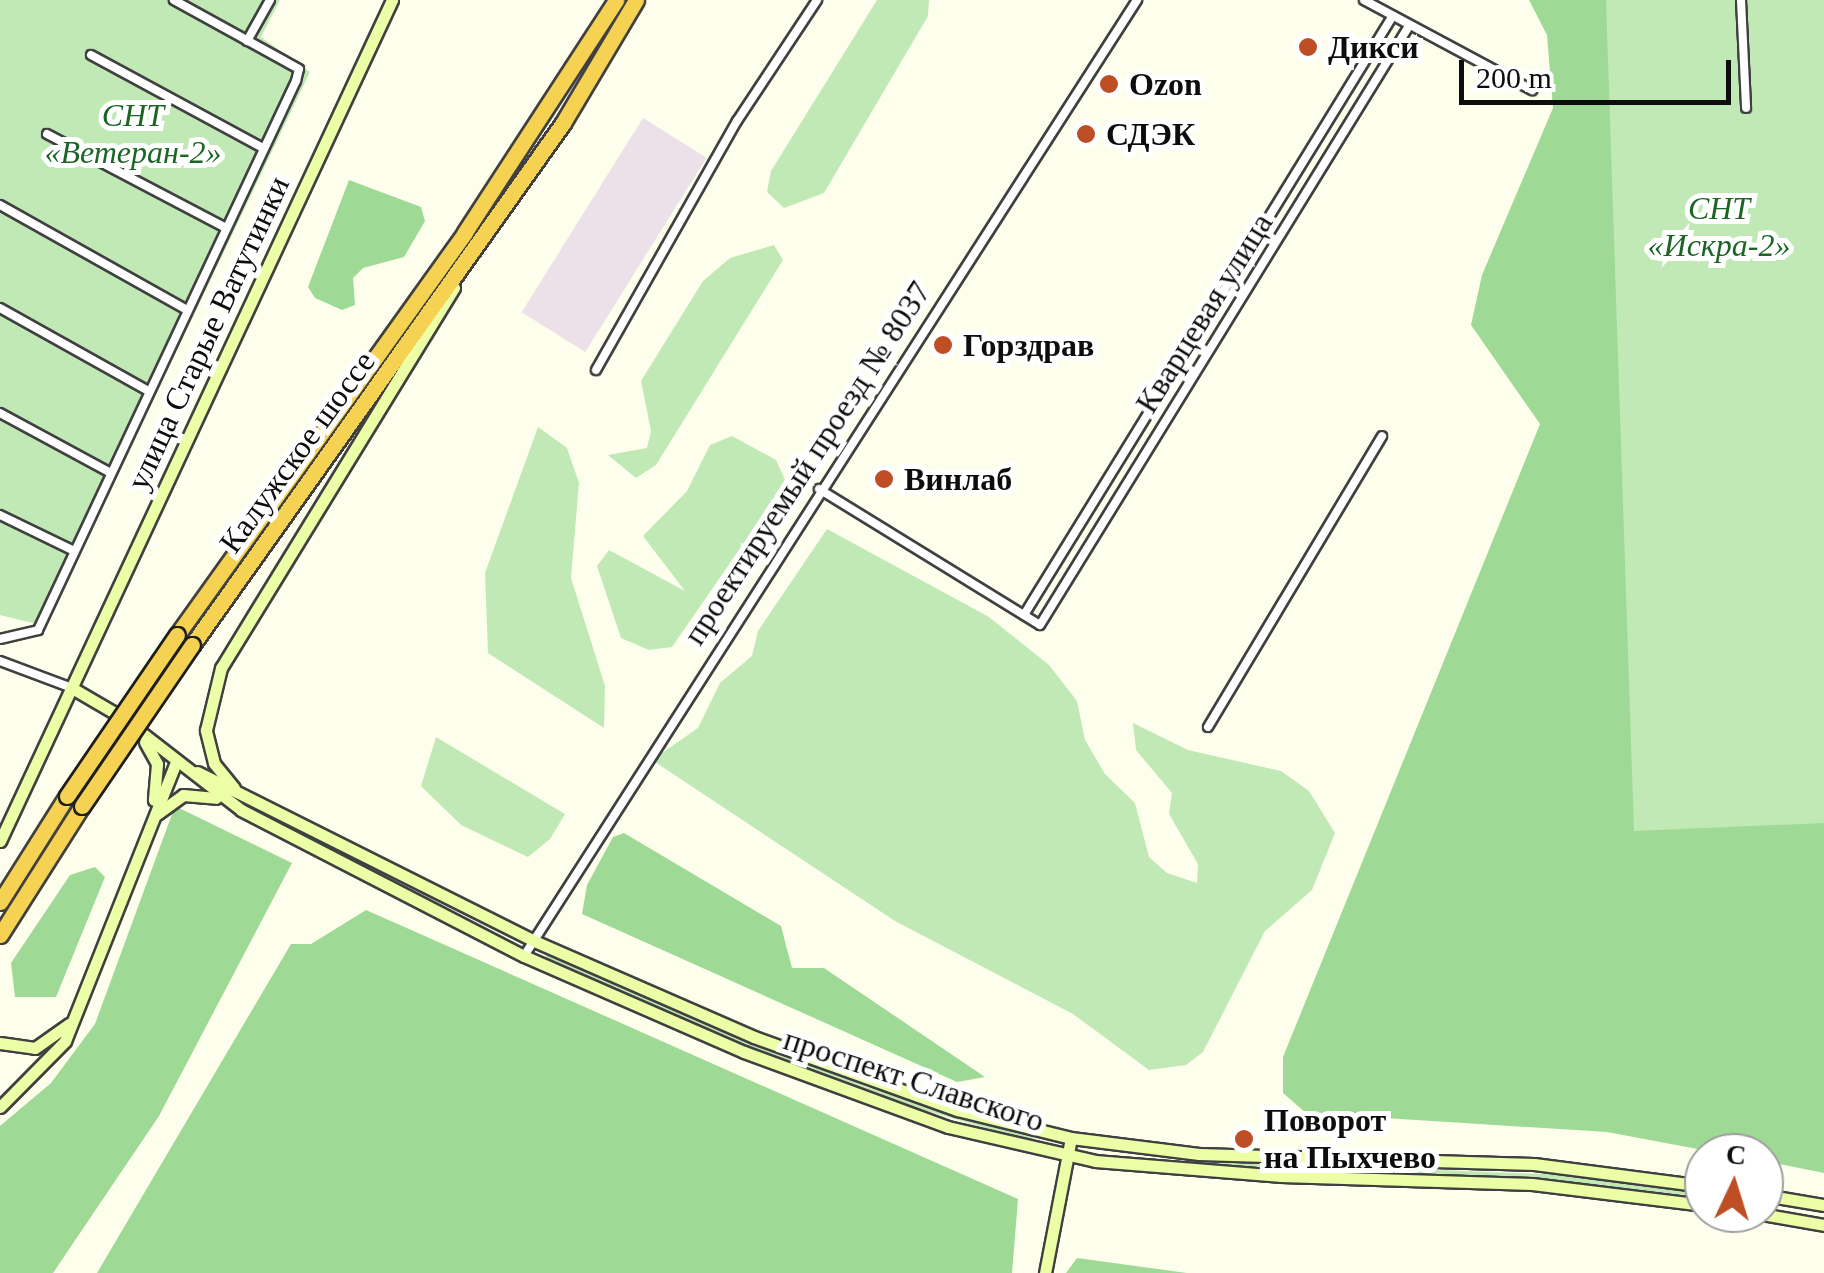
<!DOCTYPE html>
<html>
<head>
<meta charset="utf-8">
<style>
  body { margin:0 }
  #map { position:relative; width:1824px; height:1273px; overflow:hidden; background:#fdffec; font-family:Georgia,serif }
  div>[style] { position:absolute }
  .industrial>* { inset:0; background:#ece1e9; transform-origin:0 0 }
  .green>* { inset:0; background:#c0e9b6; transform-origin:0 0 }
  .forest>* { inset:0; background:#9eda95 }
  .roads { filter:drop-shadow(2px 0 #404040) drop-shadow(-2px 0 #404040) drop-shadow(0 2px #404040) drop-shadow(0 -2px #404040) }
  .street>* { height:8px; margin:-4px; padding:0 4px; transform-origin:4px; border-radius:4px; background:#fff }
  .secondary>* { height:11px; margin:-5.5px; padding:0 5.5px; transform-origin:5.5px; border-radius:5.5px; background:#ecffa7 }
  .highway>* { height:15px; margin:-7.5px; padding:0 7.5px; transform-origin:7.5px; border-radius:7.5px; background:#f6d253 }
  .bridges { filter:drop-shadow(2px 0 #1e1e1e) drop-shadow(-2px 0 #1e1e1e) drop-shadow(0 2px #1e1e1e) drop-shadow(0 -2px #1e1e1e) }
  .highway-bridge>* { height:15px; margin:-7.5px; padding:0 7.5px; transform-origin:7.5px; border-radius:7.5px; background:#f6d253 }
  .dots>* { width:28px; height:28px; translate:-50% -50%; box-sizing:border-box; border:5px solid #fff; border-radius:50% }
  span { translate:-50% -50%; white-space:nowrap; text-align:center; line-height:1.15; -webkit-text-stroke:10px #fff; paint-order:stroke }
  .poi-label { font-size:32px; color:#0d0d0d; font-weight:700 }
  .left { translate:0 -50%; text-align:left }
  .park-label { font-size:32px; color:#1c6525; font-style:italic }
  .street-label { font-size:32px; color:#0d0d0d }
  .north { position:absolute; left:1684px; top:1133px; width:100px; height:100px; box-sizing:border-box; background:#fff; border:2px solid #9e9e9e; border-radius:50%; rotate:4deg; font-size:28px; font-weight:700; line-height:40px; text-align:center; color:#0d0d0d }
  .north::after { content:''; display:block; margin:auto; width:35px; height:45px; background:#be4e23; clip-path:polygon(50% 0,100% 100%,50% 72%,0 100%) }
  .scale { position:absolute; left:1459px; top:60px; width:272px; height:45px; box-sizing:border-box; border:5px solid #0d0d0d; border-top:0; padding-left:12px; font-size:30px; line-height:35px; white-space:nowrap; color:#0d0d0d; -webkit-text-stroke:8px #fff; paint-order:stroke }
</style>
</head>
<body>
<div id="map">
  <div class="industrial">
    <div style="left:643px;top:118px;width:75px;height:229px;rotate:32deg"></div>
  </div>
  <div class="green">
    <div style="clip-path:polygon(0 0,280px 0,261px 37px,310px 72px,45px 626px,0 615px)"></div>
    <div style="clip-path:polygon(877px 0,929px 0,928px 16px,824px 193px,784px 208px,767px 192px,771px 171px)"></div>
    <div style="left:1606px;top:0;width:218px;height:831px"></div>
    <div style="clip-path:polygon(774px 245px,783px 260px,656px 465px,636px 478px,608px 455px,647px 448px,651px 431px,641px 381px,703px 281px,730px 258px)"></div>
    <div style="clip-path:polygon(538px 427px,567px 448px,579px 483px,571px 578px,605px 686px,604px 728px,488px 653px,485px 573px)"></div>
    <div style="clip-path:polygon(732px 436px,776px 460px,786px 482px,672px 647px,649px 650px,621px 638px,597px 566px,609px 550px,685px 591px,643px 536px,687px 491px,710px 445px)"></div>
    <div style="clip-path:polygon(827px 529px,989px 617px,1049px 665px,1077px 701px,1085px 740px,1105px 774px,1135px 803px,1149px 857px,1167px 873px,1197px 883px,1198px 864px,1169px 814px,1172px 793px,1136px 750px,1133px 723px,1188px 750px,1281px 771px,1309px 791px,1335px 833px,1312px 890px,1265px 931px,1203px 1052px,1186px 1065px,1149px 1070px,1073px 1014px,895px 921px,652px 760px,698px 728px,720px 683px,752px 656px,758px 631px)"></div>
    <div style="clip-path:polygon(436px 737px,565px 814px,550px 839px,528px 857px,461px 825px,421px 786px)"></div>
    <div style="clip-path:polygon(548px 952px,866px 1087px,1034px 1135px,1033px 1142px,866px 1093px,749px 1048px,545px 959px)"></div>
    <div style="clip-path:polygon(1231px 1162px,1593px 1176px,1704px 1191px,1704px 1197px,1523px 1177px,1196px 1164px)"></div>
  </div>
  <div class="forest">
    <div style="clip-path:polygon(1529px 0,1606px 0,1634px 831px,1824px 823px,1824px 1173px,1764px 1161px,1764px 1153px,1719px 1153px,1607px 1132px,1306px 1113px,1283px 1093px,1283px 1057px,1540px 424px,1471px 325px,1482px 275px,1553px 108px,1547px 35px)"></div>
    <div style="clip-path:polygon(349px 180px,421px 207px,425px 221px,404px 257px,363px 268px,353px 278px,355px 305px,342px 310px,315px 298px,308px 287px)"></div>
    <div style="clip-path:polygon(175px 806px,292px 863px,159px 1116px,53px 1273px,0 1273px,0 1126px,51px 1083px,95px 1024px)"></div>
    <div style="clip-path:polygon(624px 833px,781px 926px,792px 968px,824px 968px,985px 1077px,957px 1082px,582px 914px,587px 885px,613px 837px)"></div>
    <div style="clip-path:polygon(95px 867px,105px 877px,56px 997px,15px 997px,11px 963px,70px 875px)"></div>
    <div style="clip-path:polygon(366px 910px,1018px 1199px,1012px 1273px,97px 1273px,291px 944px,311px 944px)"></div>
    <div style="clip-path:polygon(1077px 1258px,1187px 1273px,1066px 1273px)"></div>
  </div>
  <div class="roads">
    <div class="street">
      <div style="left:1364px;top:0;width:191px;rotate:28.2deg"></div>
      <div style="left:1741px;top:0;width:108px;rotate:87.3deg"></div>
      <div style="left:247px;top:41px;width:47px;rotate:-60.7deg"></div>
      <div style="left:91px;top:55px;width:196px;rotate:28.4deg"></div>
      <div style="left:47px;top:134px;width:202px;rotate:27.7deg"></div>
      <div style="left:0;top:205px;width:212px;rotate:29.3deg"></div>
      <div style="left:0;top:308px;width:168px;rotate:29.2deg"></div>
      <div style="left:596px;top:370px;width:286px;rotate:-60.5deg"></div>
      <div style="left:737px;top:121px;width:145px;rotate:-56.5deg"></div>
      <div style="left:0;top:413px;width:124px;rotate:28.4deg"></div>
      <div style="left:819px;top:489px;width:259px;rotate:31.6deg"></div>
      <div style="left:1040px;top:625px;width:704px;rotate:-58.37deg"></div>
      <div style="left:0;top:515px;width:80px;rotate:25.9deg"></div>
      <div style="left:1024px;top:615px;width:702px;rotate:-58.39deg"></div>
      <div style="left:0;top:639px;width:39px;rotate:-13deg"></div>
      <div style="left:38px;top:630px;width:607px;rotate:-64.83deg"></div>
      <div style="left:296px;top:81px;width:12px;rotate:-76deg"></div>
      <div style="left:299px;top:69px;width:143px;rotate:-151.1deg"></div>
      <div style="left:0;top:661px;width:77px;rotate:20.6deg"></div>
      <div style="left:1208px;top:727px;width:339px;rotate:-59.1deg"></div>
      <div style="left:524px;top:956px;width:1136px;rotate:-57.33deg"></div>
    </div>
    <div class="secondary">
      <div style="left:72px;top:688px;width:56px;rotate:30.3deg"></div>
      <div style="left:120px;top:716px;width:153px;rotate:37.8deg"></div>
      <div style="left:241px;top:810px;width:318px;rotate:27.3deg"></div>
      <div style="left:524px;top:956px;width:240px;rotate:23.6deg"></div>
      <div style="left:744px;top:1052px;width:217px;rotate:20.2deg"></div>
      <div style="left:948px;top:1127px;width:151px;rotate:13deg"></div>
      <div style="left:1095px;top:1161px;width:187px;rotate:4.6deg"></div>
      <div style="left:1281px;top:1176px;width:251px;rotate:1.8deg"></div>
      <div style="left:1532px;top:1184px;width:173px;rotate:7deg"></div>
      <div style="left:145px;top:742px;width:25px;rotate:61deg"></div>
      <div style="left:157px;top:764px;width:36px;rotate:95deg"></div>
      <div style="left:197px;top:772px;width:375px;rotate:26.6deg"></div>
      <div style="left:532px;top:940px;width:242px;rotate:23.6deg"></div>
      <div style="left:754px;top:1037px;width:216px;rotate:19.8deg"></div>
      <div style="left:957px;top:1110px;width:117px;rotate:13.8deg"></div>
      <div style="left:1071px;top:1138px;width:129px;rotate:7.1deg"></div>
      <div style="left:1199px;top:1154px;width:335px;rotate:1.7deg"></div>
      <div style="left:1534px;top:1164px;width:171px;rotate:7.4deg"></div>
      <div style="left:234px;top:788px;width:32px;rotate:-129deg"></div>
      <div style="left:214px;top:763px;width:34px;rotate:-104deg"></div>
      <div style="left:206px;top:730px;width:64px;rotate:-76.4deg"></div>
      <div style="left:221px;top:668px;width:446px;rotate:-58.5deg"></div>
      <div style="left:157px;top:814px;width:32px;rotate:-36deg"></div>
      <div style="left:183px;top:795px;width:33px;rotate:5deg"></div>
      <div style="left:0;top:841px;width:928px;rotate:-65.01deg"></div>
      <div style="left:0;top:1043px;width:35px;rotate:8deg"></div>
      <div style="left:35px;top:1048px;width:42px;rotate:-35.2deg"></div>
      <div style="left:0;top:1107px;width:93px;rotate:-45.4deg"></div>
      <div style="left:65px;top:1041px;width:300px;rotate:-68.3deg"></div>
      <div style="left:1764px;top:1195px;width:61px;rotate:9.5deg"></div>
      <div style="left:1756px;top:1213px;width:69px;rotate:10deg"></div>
      <div style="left:1045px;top:1273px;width:137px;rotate:-79.1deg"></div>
    </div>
    <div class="highway">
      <div style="left:177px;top:635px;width:495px;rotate:-54.4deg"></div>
      <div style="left:465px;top:232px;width:277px;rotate:-56.9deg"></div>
      <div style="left:192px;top:645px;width:640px;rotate:-54.6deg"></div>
      <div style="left:563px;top:123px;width:143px;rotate:-59.3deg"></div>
      <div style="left:0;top:902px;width:125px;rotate:-57.7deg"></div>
      <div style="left:0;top:935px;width:153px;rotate:-57.6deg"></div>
    </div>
  </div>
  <div class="bridges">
    <div class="highway-bridge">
      <div style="left:67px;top:796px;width:195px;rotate:-55.7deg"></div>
      <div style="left:82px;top:806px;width:195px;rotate:-55.7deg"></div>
    </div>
  </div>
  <div class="dots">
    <div style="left:1308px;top:47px;background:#be4e23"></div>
    <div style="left:1109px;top:84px;background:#be4e23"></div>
    <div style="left:1086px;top:134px;background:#be4e23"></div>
    <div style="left:943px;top:345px;background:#be4e23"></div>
    <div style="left:884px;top:479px;background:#be4e23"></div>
    <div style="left:1244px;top:1139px;background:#be4e23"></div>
  </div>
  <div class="poi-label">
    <span class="left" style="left:1328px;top:47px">Дикси</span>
    <span class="left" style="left:1129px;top:84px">Ozon</span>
    <span class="left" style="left:1106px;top:134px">СДЭК</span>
    <span class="left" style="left:963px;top:345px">Горздрав</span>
    <span class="left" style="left:904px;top:479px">Винлаб</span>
    <span class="left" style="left:1264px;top:1139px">Поворот<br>на Пыхчево</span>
  </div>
  <div class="park-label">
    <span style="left:133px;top:134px">СНТ<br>«Ветеран-2»</span>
    <span style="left:1719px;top:227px">СНТ<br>«Искра-2»</span>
  </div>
  <div class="street-label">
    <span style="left:1204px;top:313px;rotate:-58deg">Кварцевая улица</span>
    <span style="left:208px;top:333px;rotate:-65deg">улица Старые Ватутинки</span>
    <span style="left:297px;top:452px;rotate:-54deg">Калужское шоссе</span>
    <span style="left:807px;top:463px;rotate:-57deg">проектируемый проезд № 8037</span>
    <span style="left:914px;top:1080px;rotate:18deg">проспект Славского</span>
  </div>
  <div class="north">С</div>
  <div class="scale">200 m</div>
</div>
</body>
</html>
